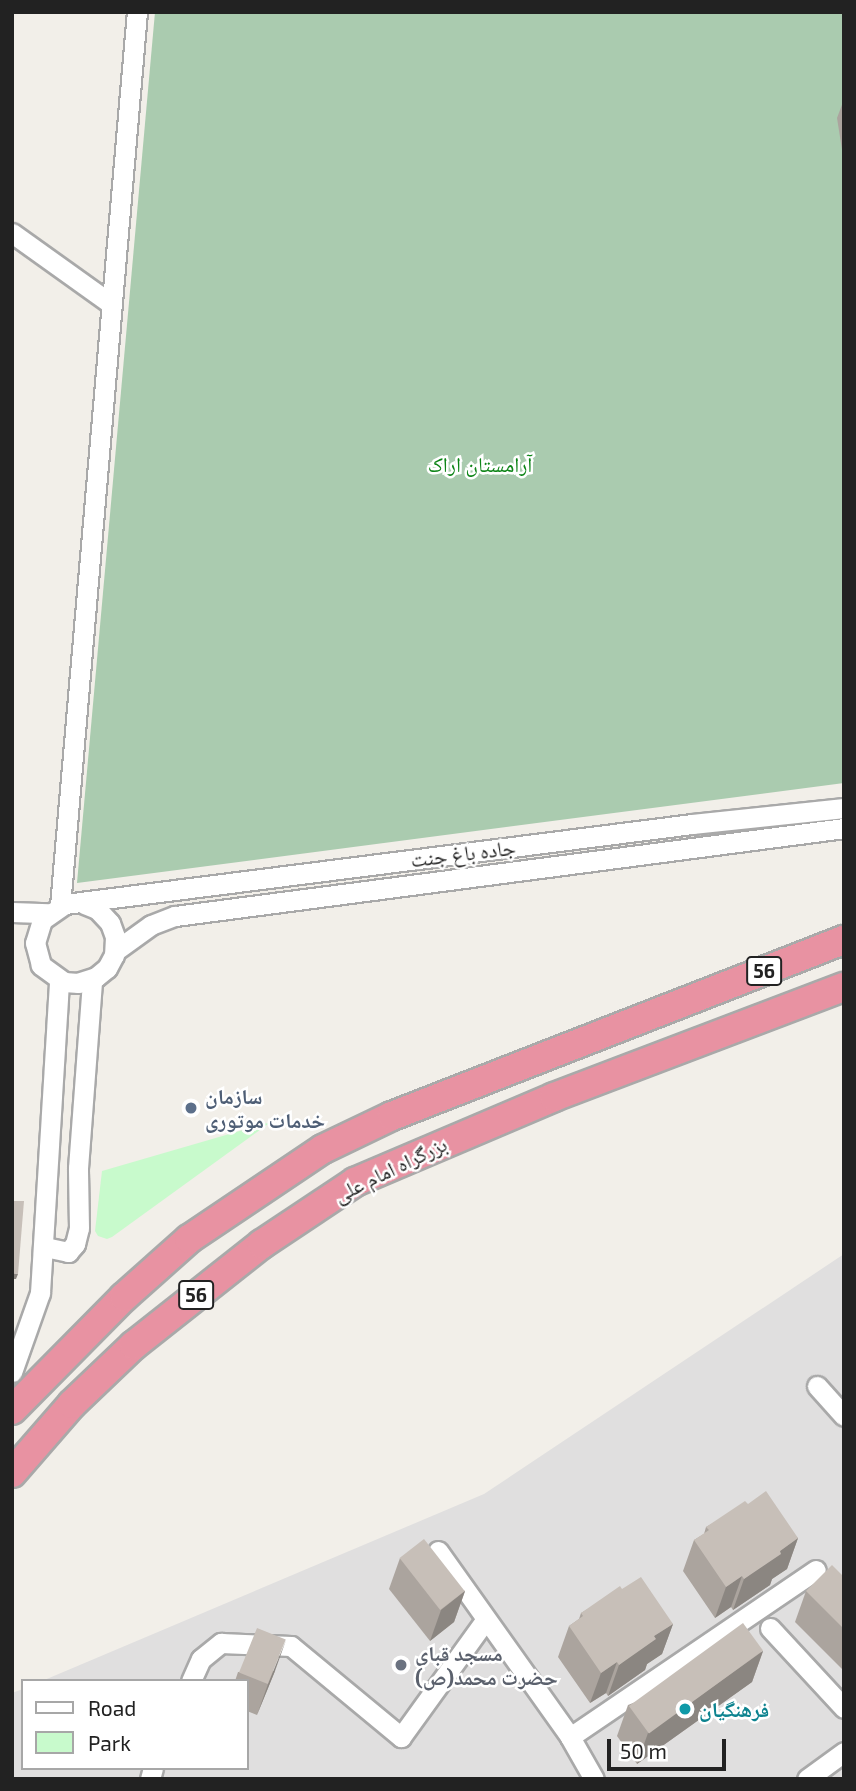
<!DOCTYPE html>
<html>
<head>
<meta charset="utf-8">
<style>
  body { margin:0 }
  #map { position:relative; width:856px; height:1791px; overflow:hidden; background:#f2efe9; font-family:"Exo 2","Noto Naskh Arabic",sans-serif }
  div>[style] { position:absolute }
  .residential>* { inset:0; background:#e0dfdf }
  .cemetery>* { inset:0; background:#aacbaf }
  .park>* { inset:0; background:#c8facc }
  .roads { filter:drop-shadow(2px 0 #a9a9a9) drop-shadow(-2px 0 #a9a9a9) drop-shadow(0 2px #a9a9a9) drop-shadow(0 -2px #a9a9a9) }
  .minor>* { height:19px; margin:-9.5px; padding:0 9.5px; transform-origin:9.5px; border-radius:9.5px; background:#fff }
  .highway>* { height:28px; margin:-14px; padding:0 14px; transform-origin:14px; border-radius:14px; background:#e892a2 }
  .wall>* { inset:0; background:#aba49e }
  .shaded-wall>* { inset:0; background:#8b8681 }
  .building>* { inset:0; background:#c7bfb8; transform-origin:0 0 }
  .dots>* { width:19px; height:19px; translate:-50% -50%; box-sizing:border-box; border:4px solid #fff; border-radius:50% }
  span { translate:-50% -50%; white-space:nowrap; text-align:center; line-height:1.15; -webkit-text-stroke:5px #fff; paint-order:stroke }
  .shield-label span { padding:2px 5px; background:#fff; border:2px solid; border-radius:5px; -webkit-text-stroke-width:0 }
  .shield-label { font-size:19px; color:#222; font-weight:700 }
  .park-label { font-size:21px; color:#0c8416 }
  .street-label { font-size:21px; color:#222 }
  .service-label { font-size:21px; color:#4e5e75; font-weight:700 }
  .left { translate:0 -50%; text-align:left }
  .worship-label { font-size:21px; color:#5b616d; font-weight:700 }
  .culture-label { font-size:21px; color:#0d838f; font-weight:700 }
  .frame { position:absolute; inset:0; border:14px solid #222; pointer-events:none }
  .legend { position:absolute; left:21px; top:1679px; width:228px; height:91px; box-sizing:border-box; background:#fff; border:2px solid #a7a7a7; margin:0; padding:9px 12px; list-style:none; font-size:21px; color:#222 }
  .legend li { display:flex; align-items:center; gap:14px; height:35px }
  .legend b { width:35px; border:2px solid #a7a7a7 }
  .scale { position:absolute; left:607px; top:1739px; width:119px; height:32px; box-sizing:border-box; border:4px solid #222; border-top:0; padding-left:9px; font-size:21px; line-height:24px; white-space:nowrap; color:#222; -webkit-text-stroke:5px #fff; paint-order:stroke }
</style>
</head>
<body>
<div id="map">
  <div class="residential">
    <div style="clip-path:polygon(844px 1254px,844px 1779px,12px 1779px,12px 1693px,23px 1689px,23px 1768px,247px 1768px,247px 1681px,42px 1681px,484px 1494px)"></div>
  </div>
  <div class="cemetery">
    <div style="clip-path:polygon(155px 12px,844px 12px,844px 783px,77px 883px)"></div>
  </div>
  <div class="park">
    <div style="clip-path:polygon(271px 1122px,112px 1237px,107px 1239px,98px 1236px,95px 1231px,102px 1171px)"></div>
  </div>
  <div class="roads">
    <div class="minor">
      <div style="left:12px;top:233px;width:122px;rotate:35.6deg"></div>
      <div style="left:84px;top:904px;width:14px;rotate:21deg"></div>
      <div style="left:97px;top:909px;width:19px;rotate:47deg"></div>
      <div style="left:110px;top:923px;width:15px;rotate:70deg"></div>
      <div style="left:115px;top:937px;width:18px;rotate:93deg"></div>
      <div style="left:114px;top:955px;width:15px;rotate:118deg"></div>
      <div style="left:107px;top:968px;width:14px;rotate:141deg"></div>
      <div style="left:96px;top:977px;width:19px;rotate:162deg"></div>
      <div style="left:78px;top:983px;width:14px;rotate:-176deg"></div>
      <div style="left:64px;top:982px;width:29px;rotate:-144deg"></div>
      <div style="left:41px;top:965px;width:23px;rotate:-105deg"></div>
      <div style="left:35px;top:943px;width:24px;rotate:-73deg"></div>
      <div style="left:42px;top:920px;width:28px;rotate:-35deg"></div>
      <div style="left:65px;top:904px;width:632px;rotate:-7.27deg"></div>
      <div style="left:692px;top:824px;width:153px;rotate:-6deg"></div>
      <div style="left:60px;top:906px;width:897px;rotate:-85.08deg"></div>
      <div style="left:12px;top:912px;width:36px;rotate:2deg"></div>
      <div style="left:115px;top:951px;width:44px;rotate:-35.8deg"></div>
      <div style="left:151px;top:925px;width:26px;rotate:-21deg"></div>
      <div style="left:175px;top:916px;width:675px;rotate:-7.49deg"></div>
      <div style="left:45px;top:1247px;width:24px;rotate:12deg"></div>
      <div style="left:68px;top:1252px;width:11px;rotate:-49deg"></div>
      <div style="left:75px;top:1244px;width:16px;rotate:-76deg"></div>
      <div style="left:79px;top:1228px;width:60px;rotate:-91deg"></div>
      <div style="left:78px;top:1168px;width:189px;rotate:-85.7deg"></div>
      <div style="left:12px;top:1372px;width:84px;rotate:-70.5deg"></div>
      <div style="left:40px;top:1293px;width:314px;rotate:-86.5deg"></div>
      <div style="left:817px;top:1386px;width:40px;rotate:48deg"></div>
      <div style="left:438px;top:1551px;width:228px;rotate:54.6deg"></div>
      <div style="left:570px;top:1737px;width:48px;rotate:60.3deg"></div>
      <div style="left:770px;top:1628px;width:109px;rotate:47.2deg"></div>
      <div style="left:191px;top:1681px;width:24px;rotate:-66deg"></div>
      <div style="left:201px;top:1659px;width:26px;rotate:-39deg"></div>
      <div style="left:221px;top:1643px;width:70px;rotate:2.5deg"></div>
      <div style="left:291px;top:1646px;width:143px;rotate:39.6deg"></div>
      <div style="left:401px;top:1737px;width:145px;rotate:-54.2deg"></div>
      <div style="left:570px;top:1737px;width:297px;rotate:-34.2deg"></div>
      <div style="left:150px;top:1779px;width:11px;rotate:-75deg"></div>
      <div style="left:807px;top:1779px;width:46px;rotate:-36.1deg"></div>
    </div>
    <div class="highway">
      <div style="left:12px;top:1410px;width:159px;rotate:-45.3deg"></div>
      <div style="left:124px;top:1297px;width:87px;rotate:-41.7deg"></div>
      <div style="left:189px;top:1239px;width:161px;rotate:-33.9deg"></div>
      <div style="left:323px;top:1149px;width:76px;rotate:-25.6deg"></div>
      <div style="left:392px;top:1116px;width:485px;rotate:-21.3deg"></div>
      <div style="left:12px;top:1473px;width:91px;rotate:-49deg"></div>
      <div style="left:72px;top:1404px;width:86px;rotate:-43.6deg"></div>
      <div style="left:134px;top:1345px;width:163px;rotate:-38.3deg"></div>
      <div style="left:262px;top:1244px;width:112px;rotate:-33.7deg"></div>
      <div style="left:355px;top:1182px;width:216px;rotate:-23.1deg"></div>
      <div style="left:554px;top:1097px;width:310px;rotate:-20.8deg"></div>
    </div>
  </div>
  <div class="wall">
    <div style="clip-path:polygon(843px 102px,844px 102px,843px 156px,837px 118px)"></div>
    <div style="clip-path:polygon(748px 1504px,798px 1538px,787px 1569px,772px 1579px,770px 1585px,733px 1610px,731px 1607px,715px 1618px,683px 1571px,694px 1540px,704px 1534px,706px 1527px)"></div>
    <div style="clip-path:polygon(400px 1558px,465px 1591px,454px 1622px,430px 1641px,389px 1589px)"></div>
    <div style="clip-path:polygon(844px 1577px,844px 1671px,795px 1622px,806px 1591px)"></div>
    <div style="clip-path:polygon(622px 1589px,673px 1624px,662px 1654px,647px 1664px,645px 1670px,608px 1696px,606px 1693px,590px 1703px,558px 1657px,569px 1626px,579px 1619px,581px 1613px)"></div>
    <div style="clip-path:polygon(763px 1651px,752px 1682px,637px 1764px,617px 1736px,628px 1705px)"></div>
    <div style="clip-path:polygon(275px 1671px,257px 1715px,247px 1711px,247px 1681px,235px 1681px,238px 1672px)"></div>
  </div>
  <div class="shaded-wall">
    <div style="clip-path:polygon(12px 1273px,18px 1274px,16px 1279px,12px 1279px)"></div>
    <div style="clip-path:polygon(798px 1538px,787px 1569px,772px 1579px,770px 1585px,733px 1610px,744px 1579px,780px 1551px)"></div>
    <div style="clip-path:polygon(742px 1576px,731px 1607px,715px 1618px,726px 1587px)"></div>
    <div style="clip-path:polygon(465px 1591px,454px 1622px,430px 1641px,441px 1610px)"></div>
    <div style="clip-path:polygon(673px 1624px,662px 1654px,647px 1664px,645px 1670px,608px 1696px,619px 1665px,654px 1636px)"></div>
    <div style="clip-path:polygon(286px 1640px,275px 1671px,257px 1715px,268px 1684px)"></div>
    <div style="clip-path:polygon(763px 1651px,752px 1682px,637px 1764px,648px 1733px)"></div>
    <div style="clip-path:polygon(617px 1662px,606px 1693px,590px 1703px,601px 1673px)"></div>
  </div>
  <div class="building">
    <div style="clip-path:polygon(12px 1201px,24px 1201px,18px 1274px,12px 1273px)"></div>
    <div style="clip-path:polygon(766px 1491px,798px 1538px,780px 1551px,781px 1554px,744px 1579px,742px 1576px,726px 1587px,694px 1540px,709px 1530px,706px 1527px,745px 1501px,748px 1504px)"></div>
    <div style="left:424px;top:1539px;width:66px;height:31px;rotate:52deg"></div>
    <div style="clip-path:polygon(832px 1565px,844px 1577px,844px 1629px,806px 1591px)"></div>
    <div style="clip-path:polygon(641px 1577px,673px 1624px,654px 1636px,656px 1639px,619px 1665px,617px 1662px,601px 1673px,569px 1626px,583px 1616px,581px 1613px,620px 1586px,622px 1589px)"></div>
    <div style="left:743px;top:1623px;width:34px;height:141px;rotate:54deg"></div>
    <div style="left:257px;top:1628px;width:31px;height:48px;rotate:22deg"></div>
  </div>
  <div class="dots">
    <div style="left:191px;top:1108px;background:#5c6f8a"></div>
    <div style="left:401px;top:1665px;background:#6b7280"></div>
    <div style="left:685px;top:1709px;background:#0f9aa8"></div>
  </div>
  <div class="shield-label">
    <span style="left:764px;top:971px">56</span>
    <span style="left:196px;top:1295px">56</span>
  </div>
  <div class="park-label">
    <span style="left:480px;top:464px">آرامستان اراک</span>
  </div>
  <div class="street-label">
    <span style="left:463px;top:853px;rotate:-7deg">جاده باغ جنت</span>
    <span style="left:390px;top:1169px;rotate:-26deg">بزرگراه امام علی</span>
  </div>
  <div class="service-label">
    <span class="left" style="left:205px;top:1108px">سازمان<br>خدمات موتوری</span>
  </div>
  <div class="worship-label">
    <span class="left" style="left:415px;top:1665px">مسجد قبای<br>حضرت محمد‌(ص)</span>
  </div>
  <div class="culture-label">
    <span class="left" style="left:699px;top:1709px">فرهنگیان</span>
  </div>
  <div class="frame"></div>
  <ul class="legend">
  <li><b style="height:9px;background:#fff"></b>Road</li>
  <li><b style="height:19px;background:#c8facc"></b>Park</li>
  </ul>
  <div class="scale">50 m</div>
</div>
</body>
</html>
